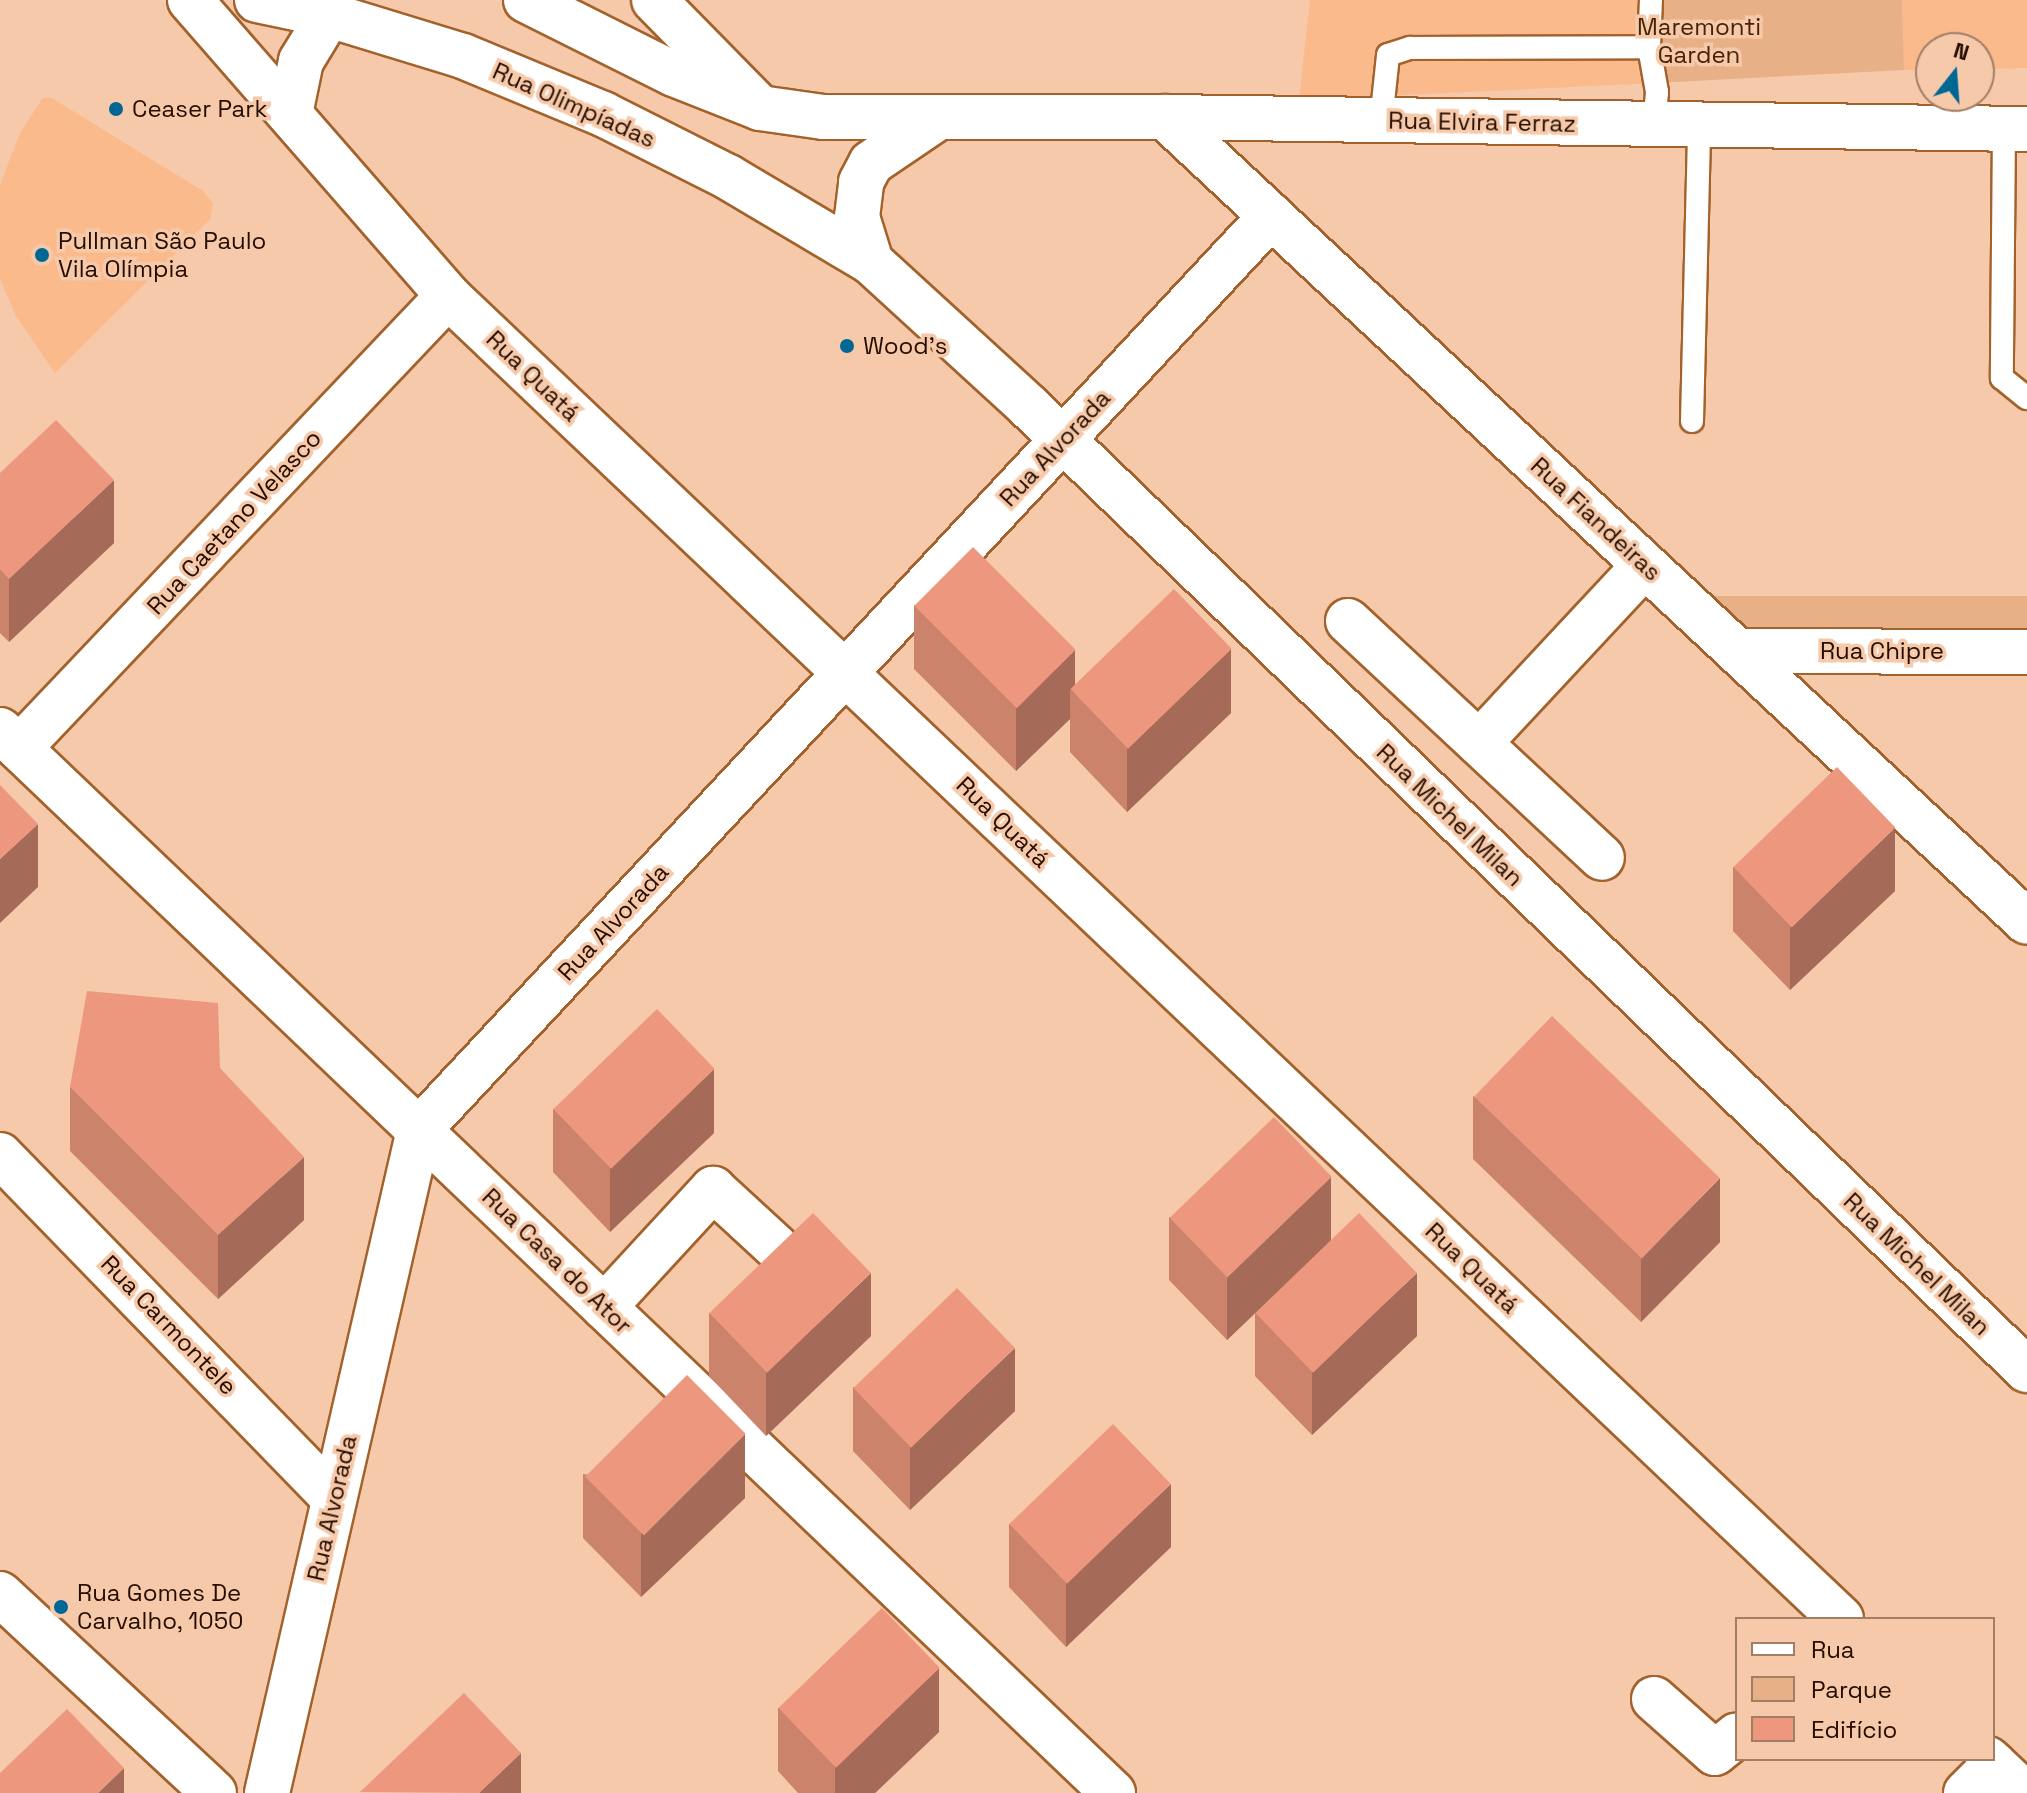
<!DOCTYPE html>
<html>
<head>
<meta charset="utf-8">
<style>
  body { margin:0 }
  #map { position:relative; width:2027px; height:1793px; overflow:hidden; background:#f5c9a9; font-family:"Space Grotesk",sans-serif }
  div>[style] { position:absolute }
  .built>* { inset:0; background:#faba8c }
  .green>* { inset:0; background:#e7b087 }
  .roads { filter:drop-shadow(2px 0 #a3622b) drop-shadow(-2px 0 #a3622b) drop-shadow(0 2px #a3622b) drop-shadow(0 -2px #a3622b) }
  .service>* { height:22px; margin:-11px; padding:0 11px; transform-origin:11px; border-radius:11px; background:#fff }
  .minor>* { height:44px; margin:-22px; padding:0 22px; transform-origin:22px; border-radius:22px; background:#fff }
  .tertiary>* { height:44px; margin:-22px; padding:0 22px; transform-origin:22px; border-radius:22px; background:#fff }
  .wall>* { inset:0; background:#cc836c }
  .shaded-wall>* { inset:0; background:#a66a58 }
  .building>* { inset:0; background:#ed987e; transform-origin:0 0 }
  .dots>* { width:22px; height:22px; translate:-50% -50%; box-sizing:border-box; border:4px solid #f5c9a9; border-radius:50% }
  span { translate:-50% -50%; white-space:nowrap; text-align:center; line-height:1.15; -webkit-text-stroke:7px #f5c9a9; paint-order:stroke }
  .park-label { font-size:24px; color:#452406 }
  .street-label { font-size:24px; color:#260d00 }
  .poi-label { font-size:24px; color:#260d00 }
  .left { translate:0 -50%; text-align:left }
  .legend { position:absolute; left:1735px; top:1617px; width:260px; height:144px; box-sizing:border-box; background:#f5c9a9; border:2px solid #a27e65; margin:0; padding:10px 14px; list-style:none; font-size:24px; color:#260d00 }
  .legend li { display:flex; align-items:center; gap:16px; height:40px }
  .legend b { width:40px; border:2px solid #a27e65 }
  .north { position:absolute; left:1915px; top:32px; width:80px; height:80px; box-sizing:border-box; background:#f5c9a9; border:2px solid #a27e65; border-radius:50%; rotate:17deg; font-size:22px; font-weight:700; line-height:32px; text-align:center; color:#260d00 }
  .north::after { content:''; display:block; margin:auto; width:28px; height:36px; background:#006795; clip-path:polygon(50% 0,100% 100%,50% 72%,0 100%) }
</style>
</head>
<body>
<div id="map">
  <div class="built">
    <div style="clip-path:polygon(1310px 0,1661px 0,1655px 83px,1299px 100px)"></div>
    <div style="clip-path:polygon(1902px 0,2027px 0,2027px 68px,1979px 69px,1979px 48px,1931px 48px,1931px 70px,1904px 70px)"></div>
    <div style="clip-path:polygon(50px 97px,203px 191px,213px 203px,210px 219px,55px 373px,16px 316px,0 279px,0 185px,20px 133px,42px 99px)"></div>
  </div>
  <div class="green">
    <div style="clip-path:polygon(1661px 0,1902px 0,1904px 70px,1655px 83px)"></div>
    <div style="clip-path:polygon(1700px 596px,2027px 596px,2027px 637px,1747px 636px)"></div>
  </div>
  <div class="roads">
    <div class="service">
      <div style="left:1649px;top:47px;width:47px;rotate:-87.6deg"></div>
      <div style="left:1381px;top:121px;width:66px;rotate:-83.9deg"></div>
      <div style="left:1388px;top:55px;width:23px;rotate:-18deg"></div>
      <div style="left:1410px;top:48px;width:239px;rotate:-0.2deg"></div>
      <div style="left:1649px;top:47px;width:46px;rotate:79.9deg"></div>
      <div style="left:1657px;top:92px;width:33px;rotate:95deg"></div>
      <div style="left:2004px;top:128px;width:250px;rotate:90.5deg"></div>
      <div style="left:2002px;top:378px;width:32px;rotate:39deg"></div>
      <div style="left:1692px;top:421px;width:295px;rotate:-88.6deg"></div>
    </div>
    <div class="minor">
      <div style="left:190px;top:0;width:393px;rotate:48.9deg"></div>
      <div style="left:448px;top:296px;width:1921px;rotate:43.52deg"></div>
      <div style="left:654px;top:0;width:151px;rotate:45.5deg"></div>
      <div style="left:1165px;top:117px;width:862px;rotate:0.8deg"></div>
      <div style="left:1348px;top:621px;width:347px;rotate:43deg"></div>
      <div style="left:1737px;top:651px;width:290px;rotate:0.2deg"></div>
      <div style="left:0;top:730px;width:1539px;rotate:43.68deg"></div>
      <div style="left:1479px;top:743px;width:243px;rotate:-47deg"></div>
      <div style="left:19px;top:748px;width:623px;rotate:-46.5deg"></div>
      <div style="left:0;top:1155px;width:479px;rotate:45.8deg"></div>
      <div style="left:604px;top:1307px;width:161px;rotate:-47.3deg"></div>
      <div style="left:713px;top:1189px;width:86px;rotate:42.6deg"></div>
      <div style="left:0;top:1594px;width:292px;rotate:42.9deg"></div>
      <div style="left:1654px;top:1699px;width:81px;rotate:41.5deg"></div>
      <div style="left:1715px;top:1753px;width:28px;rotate:-39deg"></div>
      <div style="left:1988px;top:1759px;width:50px;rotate:43.4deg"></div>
      <div style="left:1966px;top:1793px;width:40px;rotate:-45deg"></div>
    </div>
    <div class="tertiary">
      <div style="left:257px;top:0;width:74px;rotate:11.8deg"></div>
      <div style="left:329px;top:15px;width:140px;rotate:17deg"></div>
      <div style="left:463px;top:56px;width:152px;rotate:22.5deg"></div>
      <div style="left:603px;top:114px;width:140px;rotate:26.7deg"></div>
      <div style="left:728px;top:177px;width:166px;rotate:30.7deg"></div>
      <div style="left:871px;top:262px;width:214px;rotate:42.5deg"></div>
      <div style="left:1029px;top:407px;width:1387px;rotate:43.98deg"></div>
      <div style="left:526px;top:0;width:165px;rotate:26.6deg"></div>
      <div style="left:674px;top:74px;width:92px;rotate:21.6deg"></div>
      <div style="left:760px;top:108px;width:64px;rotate:8.1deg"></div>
      <div style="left:823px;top:117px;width:342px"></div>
      <div style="left:1165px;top:117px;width:1179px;rotate:43.04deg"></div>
      <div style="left:290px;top:114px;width:54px;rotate:-78.3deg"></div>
      <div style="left:301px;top:61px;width:54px;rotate:-58.7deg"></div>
      <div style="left:871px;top:262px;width:47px;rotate:-107.3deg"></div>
      <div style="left:857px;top:217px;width:35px;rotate:-83deg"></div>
      <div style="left:861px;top:182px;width:21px;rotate:-62deg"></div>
      <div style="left:871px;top:163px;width:78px;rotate:-34.1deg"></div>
      <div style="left:267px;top:1793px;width:680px;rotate:-77.09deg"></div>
      <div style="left:419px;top:1130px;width:1250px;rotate:-47.01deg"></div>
    </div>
  </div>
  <div class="wall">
    <div style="clip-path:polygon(0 473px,114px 543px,9px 642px,0 633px)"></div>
    <div style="clip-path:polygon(914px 605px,1075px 684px,1231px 713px,1127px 812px,1070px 752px,1070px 719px,1016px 771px,914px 669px)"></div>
    <div style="clip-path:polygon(1733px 867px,1895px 891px,1790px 990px,1733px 931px)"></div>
    <div style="clip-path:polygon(220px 1068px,304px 1220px,218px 1299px,70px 1151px,70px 1087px)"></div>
    <div style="clip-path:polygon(1473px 1096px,1720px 1242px,1641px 1322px,1473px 1159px)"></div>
    <div style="clip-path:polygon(553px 1109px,714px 1133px,610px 1232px,553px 1172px)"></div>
    <div style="clip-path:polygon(1169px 1217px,1331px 1240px,1417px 1336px,1312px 1435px,1255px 1376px,1255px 1313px,1227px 1340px,1169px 1280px)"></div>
    <div style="clip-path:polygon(709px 1313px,871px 1336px,766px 1436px,709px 1376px)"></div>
    <div style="clip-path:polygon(853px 1387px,1015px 1411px,910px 1510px,853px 1451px)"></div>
    <div style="clip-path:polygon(583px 1474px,745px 1498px,641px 1597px,583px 1538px)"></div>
    <div style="clip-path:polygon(1009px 1524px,1171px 1547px,1066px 1647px,1009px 1587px)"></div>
    <div style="clip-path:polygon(778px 1708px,939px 1732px,875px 1793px,798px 1793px,778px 1771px)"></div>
  </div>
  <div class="shaded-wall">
    <div style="clip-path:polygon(114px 480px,114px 543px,9px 642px,9px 579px)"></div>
    <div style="clip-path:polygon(1231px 649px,1231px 713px,1127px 812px,1127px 748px)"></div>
    <div style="clip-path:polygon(1075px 650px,1075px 694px,1070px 689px,1070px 719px,1016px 771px,1016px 708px)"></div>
    <div style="clip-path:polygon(38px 824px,38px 887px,0 923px,0 859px)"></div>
    <div style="clip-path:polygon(1895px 828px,1895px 891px,1790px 990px,1790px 927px)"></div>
    <div style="clip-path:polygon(714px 1069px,714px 1133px,610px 1232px,610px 1168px)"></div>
    <div style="clip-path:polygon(304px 1157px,304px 1220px,218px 1299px,218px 1235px)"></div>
    <div style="clip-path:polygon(1331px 1177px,1331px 1241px,1227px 1340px,1227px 1276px)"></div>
    <div style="clip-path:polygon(1720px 1178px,1720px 1242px,1641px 1322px,1641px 1259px)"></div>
    <div style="clip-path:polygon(871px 1273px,871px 1336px,766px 1436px,766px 1373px)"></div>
    <div style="clip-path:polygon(1417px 1273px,1417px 1336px,1312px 1435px,1312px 1372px)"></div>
    <div style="clip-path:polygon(1015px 1348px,1015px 1411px,910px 1510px,910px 1447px)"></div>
    <div style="clip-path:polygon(745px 1434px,745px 1498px,641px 1597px,641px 1534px)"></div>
    <div style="clip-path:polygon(1171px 1484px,1171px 1547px,1066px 1647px,1066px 1583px)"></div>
    <div style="clip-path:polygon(939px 1668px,939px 1732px,875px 1793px,835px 1793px,835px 1767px)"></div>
    <div style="clip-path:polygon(521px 1753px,521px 1793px,479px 1793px)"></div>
    <div style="clip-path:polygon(124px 1768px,124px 1793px,98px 1793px)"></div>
  </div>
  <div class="building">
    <div style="clip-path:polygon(56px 420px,114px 480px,9px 579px,0 569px,0 473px)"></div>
    <div style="left:973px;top:547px;width:145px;height:83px;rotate:45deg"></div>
    <div style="left:1174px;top:589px;width:83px;height:144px;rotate:46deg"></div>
    <div style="left:1837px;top:767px;width:84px;height:144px;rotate:46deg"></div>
    <div style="clip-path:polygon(0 785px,38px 824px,0 859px)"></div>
    <div style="clip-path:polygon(87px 991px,218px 1003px,220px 1068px,304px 1157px,218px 1235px,70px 1087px)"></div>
    <div style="left:657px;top:1009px;width:83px;height:144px;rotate:46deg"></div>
    <div style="left:1552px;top:1016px;width:233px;height:112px;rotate:44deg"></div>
    <div style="left:1274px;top:1117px;width:83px;height:145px;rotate:46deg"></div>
    <div style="left:813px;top:1213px;width:83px;height:144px;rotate:46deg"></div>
    <div style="left:1359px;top:1213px;width:83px;height:144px;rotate:46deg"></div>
    <div style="left:957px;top:1288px;width:83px;height:144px;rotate:46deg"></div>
    <div style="left:687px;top:1375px;width:83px;height:144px;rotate:45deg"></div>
    <div style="left:1113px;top:1424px;width:83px;height:144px;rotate:46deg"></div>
    <div style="left:882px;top:1608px;width:83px;height:144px;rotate:46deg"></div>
    <div style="clip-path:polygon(464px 1693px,521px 1753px,479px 1793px,360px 1792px)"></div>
    <div style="clip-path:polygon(67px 1709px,124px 1768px,98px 1793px,0 1793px,0 1773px)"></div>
  </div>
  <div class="dots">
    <div style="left:116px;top:109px;background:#006795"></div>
    <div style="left:42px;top:255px;background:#006795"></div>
    <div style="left:847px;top:346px;background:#006795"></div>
    <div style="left:61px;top:1607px;background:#006795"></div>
  </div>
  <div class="park-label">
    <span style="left:1699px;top:41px">Maremonti<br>Garden</span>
  </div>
  <div class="street-label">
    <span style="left:574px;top:105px;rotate:24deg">Rua Olimpíadas</span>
    <span style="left:1482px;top:122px;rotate:1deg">Rua Elvira Ferraz</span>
    <span style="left:533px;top:376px;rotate:44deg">Rua Quatá</span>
    <span style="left:1055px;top:448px;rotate:-47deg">Rua Alvorada</span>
    <span style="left:1596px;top:519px;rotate:43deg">Rua Fiandeiras</span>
    <span style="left:234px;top:522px;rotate:-47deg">Rua Caetano Velasco</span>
    <span style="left:1882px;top:651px">Rua Chipre</span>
    <span style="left:1450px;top:815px;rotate:44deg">Rua Michel Milan</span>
    <span style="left:1003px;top:822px;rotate:44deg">Rua Quatá</span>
    <span style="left:613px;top:922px;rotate:-47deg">Rua Alvorada</span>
    <span style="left:557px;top:1261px;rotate:44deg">Rua Casa do Ator</span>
    <span style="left:1917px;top:1264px;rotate:44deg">Rua Michel Milan</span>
    <span style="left:1472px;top:1268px;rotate:44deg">Rua Quatá</span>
    <span style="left:169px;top:1325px;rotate:46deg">Rua Carmontele</span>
    <span style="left:332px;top:1508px;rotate:-77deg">Rua Alvorada</span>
  </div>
  <div class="poi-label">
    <span class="left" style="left:132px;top:109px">Ceaser Park</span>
    <span class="left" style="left:58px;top:255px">Pullman São Paulo<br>Vila Olímpia</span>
    <span class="left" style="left:863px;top:346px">Wood's</span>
    <span class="left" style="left:77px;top:1607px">Rua Gomes De<br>Carvalho, 1050</span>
  </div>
  <ul class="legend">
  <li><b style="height:10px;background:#fff"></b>Rua</li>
  <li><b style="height:22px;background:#e7b087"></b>Parque</li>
  <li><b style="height:22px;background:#ed987e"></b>Edifício</li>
  </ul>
  <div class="north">N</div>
</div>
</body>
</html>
